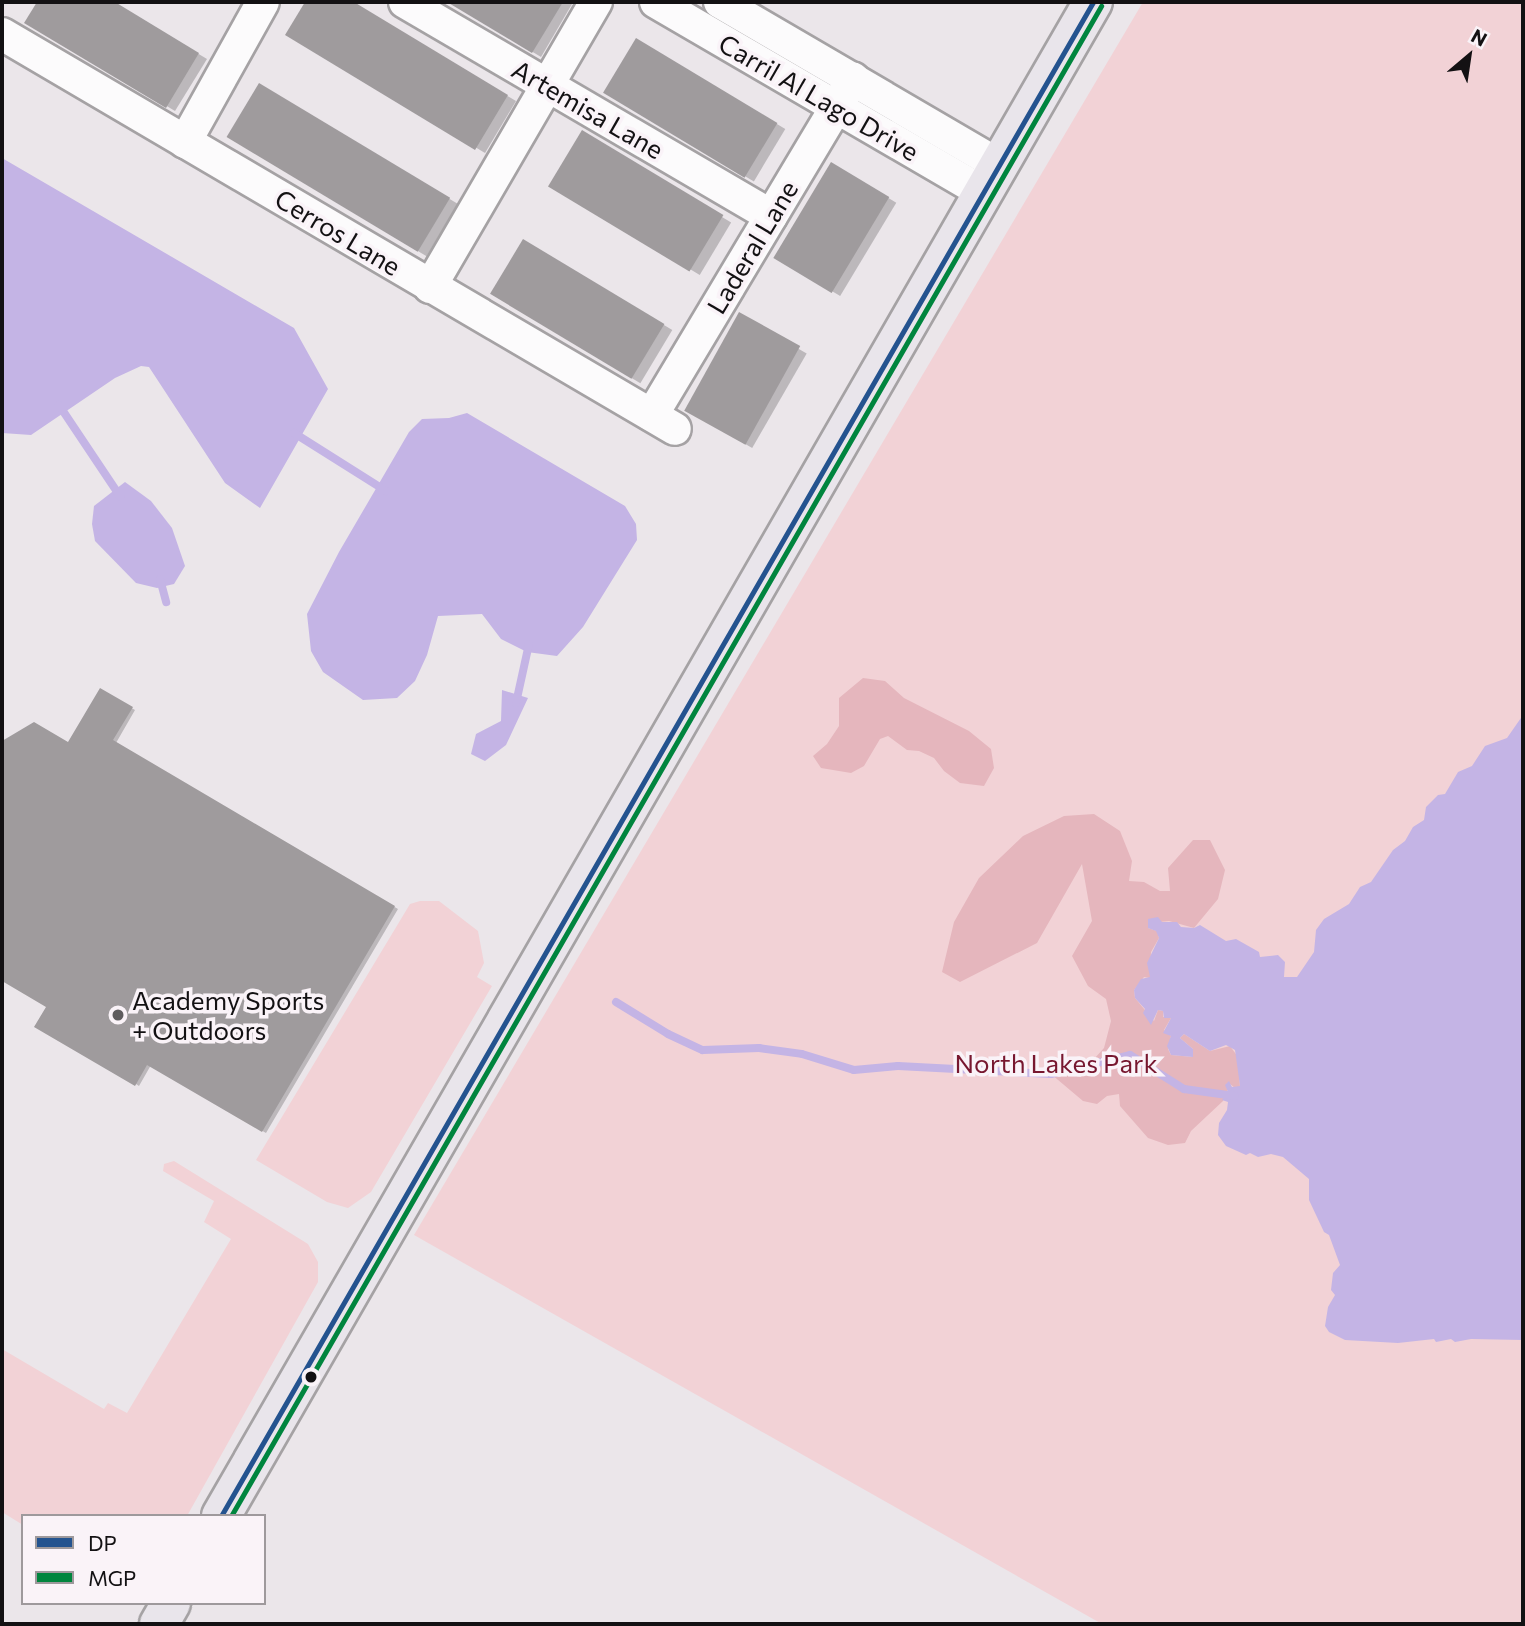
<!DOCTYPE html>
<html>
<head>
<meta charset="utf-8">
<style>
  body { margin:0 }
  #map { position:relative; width:1525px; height:1626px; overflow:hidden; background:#ebe6ea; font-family:Commissioner,sans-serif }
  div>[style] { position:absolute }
  .green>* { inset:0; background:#f2d2d6 }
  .forest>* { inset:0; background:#e5b6bd }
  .water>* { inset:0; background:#c4b4e5 }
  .shadow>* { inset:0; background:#0003; transform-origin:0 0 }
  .stream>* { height:8px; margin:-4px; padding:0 4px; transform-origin:4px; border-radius:4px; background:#c4b4e5 }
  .building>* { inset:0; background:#9f9b9d; transform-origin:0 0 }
  .roads { filter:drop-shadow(2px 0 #a5a2a4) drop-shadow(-2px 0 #a5a2a4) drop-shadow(0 2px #a5a2a4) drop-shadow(0 -2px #a5a2a4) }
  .minor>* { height:32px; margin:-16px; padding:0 16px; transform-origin:16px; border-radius:16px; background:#fcfbfc }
  .major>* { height:38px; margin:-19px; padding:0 19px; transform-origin:19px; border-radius:19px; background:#e9e5eb }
  .bus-1>* { height:5px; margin:-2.5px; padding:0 2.5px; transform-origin:2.5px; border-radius:2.5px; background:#24538f }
  .bus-2>* { height:5px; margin:-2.5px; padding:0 2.5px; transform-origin:2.5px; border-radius:2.5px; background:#00853e }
  .dots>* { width:19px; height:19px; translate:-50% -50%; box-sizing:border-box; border:4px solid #faf3f8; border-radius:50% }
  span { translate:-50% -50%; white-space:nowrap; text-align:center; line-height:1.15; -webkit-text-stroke:7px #faf3f8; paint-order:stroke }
  .street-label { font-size:26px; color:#131113 }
  .poi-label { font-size:26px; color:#131113 }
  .left { translate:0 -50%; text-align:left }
  .park-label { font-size:26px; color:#77172f }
  .frame { position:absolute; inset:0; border:4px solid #131113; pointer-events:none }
  .legend { position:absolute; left:21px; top:1514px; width:245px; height:91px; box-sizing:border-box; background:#faf3f8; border:2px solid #9e999c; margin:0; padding:9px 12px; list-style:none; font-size:21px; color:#131113 }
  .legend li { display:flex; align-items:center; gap:14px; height:35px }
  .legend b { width:35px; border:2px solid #9e999c }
  .north { position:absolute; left:1434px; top:21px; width:70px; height:70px; -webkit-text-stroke:5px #faf3f8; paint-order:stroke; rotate:29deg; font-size:19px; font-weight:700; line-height:28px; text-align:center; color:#131113 }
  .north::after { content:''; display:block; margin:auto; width:24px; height:32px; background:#131113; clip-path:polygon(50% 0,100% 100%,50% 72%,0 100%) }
</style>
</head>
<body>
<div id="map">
  <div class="green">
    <div style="clip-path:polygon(1143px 2px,1523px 2px,1523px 1624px,1102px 1624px,414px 1235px)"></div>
    <div style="clip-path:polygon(420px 901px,439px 901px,478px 931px,484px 963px,477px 977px,492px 986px,371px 1192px,348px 1208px,327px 1202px,256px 1160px,410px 904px)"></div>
    <div style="clip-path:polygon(174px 1161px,308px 1244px,318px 1262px,318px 1282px,187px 1516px,23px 1516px,23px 1525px,2px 1512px,2px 1349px,104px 1409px,108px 1403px,127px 1413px,231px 1239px,204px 1222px,214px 1201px,163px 1171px,164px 1164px)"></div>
  </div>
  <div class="forest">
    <div style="clip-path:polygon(863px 678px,885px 681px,904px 698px,969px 731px,991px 749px,994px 768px,984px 786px,960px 783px,944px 771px,934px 758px,919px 751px,907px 750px,888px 736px,880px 739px,864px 766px,851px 773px,821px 768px,813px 756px,827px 744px,839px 726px,839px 698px)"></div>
    <div style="clip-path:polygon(1094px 814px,1120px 831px,1132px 861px,1129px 881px,1144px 882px,1160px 891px,1170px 891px,1168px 868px,1193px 840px,1210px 840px,1225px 870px,1218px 899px,1194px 928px,1169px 921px,1149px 923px,1148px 928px,1157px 931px,1159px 938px,1151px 952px,1150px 978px,1144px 977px,1134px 990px,1135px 998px,1154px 1021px,1158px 1010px,1163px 1011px,1163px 1017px,1171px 1018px,1164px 1030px,1171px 1036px,1168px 1049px,1171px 1055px,1193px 1057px,1193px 1049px,1180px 1038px,1184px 1034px,1210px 1051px,1230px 1046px,1238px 1057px,1240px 1087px,1235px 1088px,1230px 1084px,1223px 1101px,1191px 1131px,1185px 1143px,1168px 1145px,1148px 1138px,1120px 1106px,1119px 1094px,1107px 1096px,1097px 1104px,1083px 1101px,1051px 1074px,1056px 1064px,1071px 1057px,1094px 1059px,1104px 1048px,1111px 1021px,1106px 999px,1088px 986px,1072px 956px,1092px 921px,1082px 864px,1037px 943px,960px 982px,942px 972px,954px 922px,979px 878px,1023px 836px,1064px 816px)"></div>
  </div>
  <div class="water">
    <div style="clip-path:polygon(2px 158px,294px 328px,328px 389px,260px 508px,225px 483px,149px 367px,141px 366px,115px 378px,31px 435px,2px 433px)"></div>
    <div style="clip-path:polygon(467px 413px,625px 506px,636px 524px,637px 540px,583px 627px,557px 656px,527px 652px,501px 639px,482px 614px,438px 616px,427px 655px,415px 681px,397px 698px,363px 700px,323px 672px,311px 651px,307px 614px,339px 552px,409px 432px,422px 419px,449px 418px)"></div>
    <div style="clip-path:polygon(125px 482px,151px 501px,172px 528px,185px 566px,174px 584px,157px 588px,136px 583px,95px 541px,92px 524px,94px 506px)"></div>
    <div style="clip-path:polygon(502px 690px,528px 698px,506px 745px,485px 761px,471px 754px,476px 734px,501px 721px)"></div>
    <div style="clip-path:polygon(1523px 715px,1523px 1340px,1471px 1339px,1455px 1342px,1451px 1339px,1436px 1342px,1434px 1339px,1398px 1343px,1345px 1340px,1329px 1332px,1325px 1326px,1328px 1307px,1335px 1295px,1331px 1290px,1333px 1273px,1340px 1265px,1329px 1235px,1324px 1232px,1309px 1200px,1309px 1179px,1283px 1157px,1271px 1154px,1258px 1157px,1250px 1153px,1246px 1155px,1226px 1146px,1218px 1135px,1219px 1123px,1227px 1110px,1228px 1102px,1222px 1100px,1228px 1092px,1225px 1085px,1229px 1081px,1232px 1087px,1240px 1086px,1235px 1050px,1226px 1045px,1210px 1051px,1184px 1034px,1180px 1038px,1193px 1049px,1193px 1057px,1171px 1055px,1167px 1046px,1171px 1036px,1163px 1033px,1171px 1018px,1164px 1018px,1163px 1011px,1158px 1010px,1151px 1025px,1143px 1013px,1145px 1009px,1135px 998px,1134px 990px,1141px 979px,1150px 977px,1147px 963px,1159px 938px,1156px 931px,1148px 928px,1148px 919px,1158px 917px,1162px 922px,1177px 922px,1181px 927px,1194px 928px,1200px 925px,1226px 941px,1236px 939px,1259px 952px,1260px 957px,1278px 955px,1285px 962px,1284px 977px,1297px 977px,1314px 952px,1316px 930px,1324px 919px,1349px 904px,1360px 887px,1371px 882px,1393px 850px,1405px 841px,1413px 827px,1424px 820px,1426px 807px,1438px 795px,1445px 794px,1458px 772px,1472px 766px,1485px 746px,1507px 738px)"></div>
  </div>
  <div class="shadow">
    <div style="clip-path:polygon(39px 2px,112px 2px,207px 59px,175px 111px,27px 22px)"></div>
    <div style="clip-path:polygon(307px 2px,351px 2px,516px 101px,485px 153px,287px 34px)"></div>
    <div style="clip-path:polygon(450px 2px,568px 2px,572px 4px,541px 57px)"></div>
    <div style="left:637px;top:40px;width:173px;height:61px;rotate:31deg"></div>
    <div style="left:260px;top:85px;width:231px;height:61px;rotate:31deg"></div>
    <div style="left:582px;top:133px;width:174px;height:61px;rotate:31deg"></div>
    <div style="left:832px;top:164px;width:75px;height:109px;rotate:31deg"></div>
    <div style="left:524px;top:241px;width:173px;height:62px;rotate:31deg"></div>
    <div style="left:740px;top:315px;width:77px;height:109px;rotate:30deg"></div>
    <div style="clip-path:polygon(100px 690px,135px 710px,116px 743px,398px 909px,266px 1133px,151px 1065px,139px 1086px,136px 1084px,48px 1006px,2px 980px,2px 742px,68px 744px)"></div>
  </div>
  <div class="stream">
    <div style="left:59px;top:405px;width:110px;rotate:56.2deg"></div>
    <div style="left:294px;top:433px;width:109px;rotate:32.2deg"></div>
    <div style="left:160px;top:579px;width:24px;rotate:75deg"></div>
    <div style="left:516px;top:703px;width:60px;rotate:-77.6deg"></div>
    <div style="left:616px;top:1002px;width:61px;rotate:31.6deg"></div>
    <div style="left:668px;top:1034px;width:38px;rotate:25deg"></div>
    <div style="left:703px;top:1050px;width:56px;rotate:-2deg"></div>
    <div style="left:759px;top:1048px;width:43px;rotate:7.9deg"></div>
    <div style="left:802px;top:1054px;width:54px;rotate:17.1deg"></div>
    <div style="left:854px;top:1070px;width:44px;rotate:-5.2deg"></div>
    <div style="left:898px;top:1066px;width:153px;rotate:3deg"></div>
    <div style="left:1051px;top:1074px;width:81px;rotate:-13.5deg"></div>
    <div style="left:1130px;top:1055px;width:64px;rotate:32.2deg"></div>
    <div style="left:1184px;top:1089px;width:51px;rotate:7.8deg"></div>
  </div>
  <div class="building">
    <div style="clip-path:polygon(37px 2px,115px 2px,199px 53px,166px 108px,24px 23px)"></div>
    <div style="clip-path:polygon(305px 2px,354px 2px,508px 95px,475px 150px,285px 35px)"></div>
    <div style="clip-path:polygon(447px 2px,563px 2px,532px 53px)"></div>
    <div style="left:636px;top:38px;width:165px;height:64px;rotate:31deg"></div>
    <div style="left:259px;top:83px;width:223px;height:63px;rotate:31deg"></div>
    <div style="left:582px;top:130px;width:165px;height:66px;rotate:31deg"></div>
    <div style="left:831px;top:162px;width:68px;height:112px;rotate:31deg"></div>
    <div style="left:523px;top:239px;width:165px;height:64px;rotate:31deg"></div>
    <div style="left:739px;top:312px;width:70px;height:113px;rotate:29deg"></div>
    <div style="clip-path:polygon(100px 688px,133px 707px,113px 740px,395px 906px,262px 1132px,147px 1065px,135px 1086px,34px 1027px,46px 1007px,2px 981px,2px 741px,34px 722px,68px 742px)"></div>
  </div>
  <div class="roads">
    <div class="minor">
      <div style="left:405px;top:2px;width:424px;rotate:30.3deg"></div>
      <div style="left:656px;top:2px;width:377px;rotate:30.2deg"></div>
      <div style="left:720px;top:2px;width:323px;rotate:30.3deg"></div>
      <div style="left:2px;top:34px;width:780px;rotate:30.41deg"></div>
      <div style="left:185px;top:142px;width:160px;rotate:-60.9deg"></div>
      <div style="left:430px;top:287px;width:330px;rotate:-59.8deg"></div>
      <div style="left:652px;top:415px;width:392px;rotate:-59.1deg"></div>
    </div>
    <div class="major">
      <div style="left:221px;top:1516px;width:1747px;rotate:-60.06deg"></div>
      <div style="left:159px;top:1624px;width:24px;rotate:-60deg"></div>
    </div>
  </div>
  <div class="bus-1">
    <div style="left:221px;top:1516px;width:1747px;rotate:-60.06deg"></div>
  </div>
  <div class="bus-2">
    <div style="left:231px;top:1516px;width:1743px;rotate:-60.05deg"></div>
  </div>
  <div class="dots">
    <div style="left:118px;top:1015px;background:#5f5c5e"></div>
    <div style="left:311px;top:1377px;background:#131113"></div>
  </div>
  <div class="street-label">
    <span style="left:819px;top:97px;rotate:30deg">Carril Al Lago Drive</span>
    <span style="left:588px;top:109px;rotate:30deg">Artemisa Lane</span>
    <span style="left:338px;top:232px;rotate:31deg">Cerros Lane</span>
    <span style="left:752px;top:247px;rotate:-59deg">Laderal Lane</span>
  </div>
  <div class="poi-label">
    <span class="left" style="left:132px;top:1015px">Academy Sports<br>+ Outdoors</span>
  </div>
  <div class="park-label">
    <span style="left:1056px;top:1063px">North Lakes Park</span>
  </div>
  <div class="frame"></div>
  <ul class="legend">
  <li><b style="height:9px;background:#24538f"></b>DP</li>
  <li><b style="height:9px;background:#00853e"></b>MGP</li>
  </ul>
  <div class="north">N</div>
</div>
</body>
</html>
